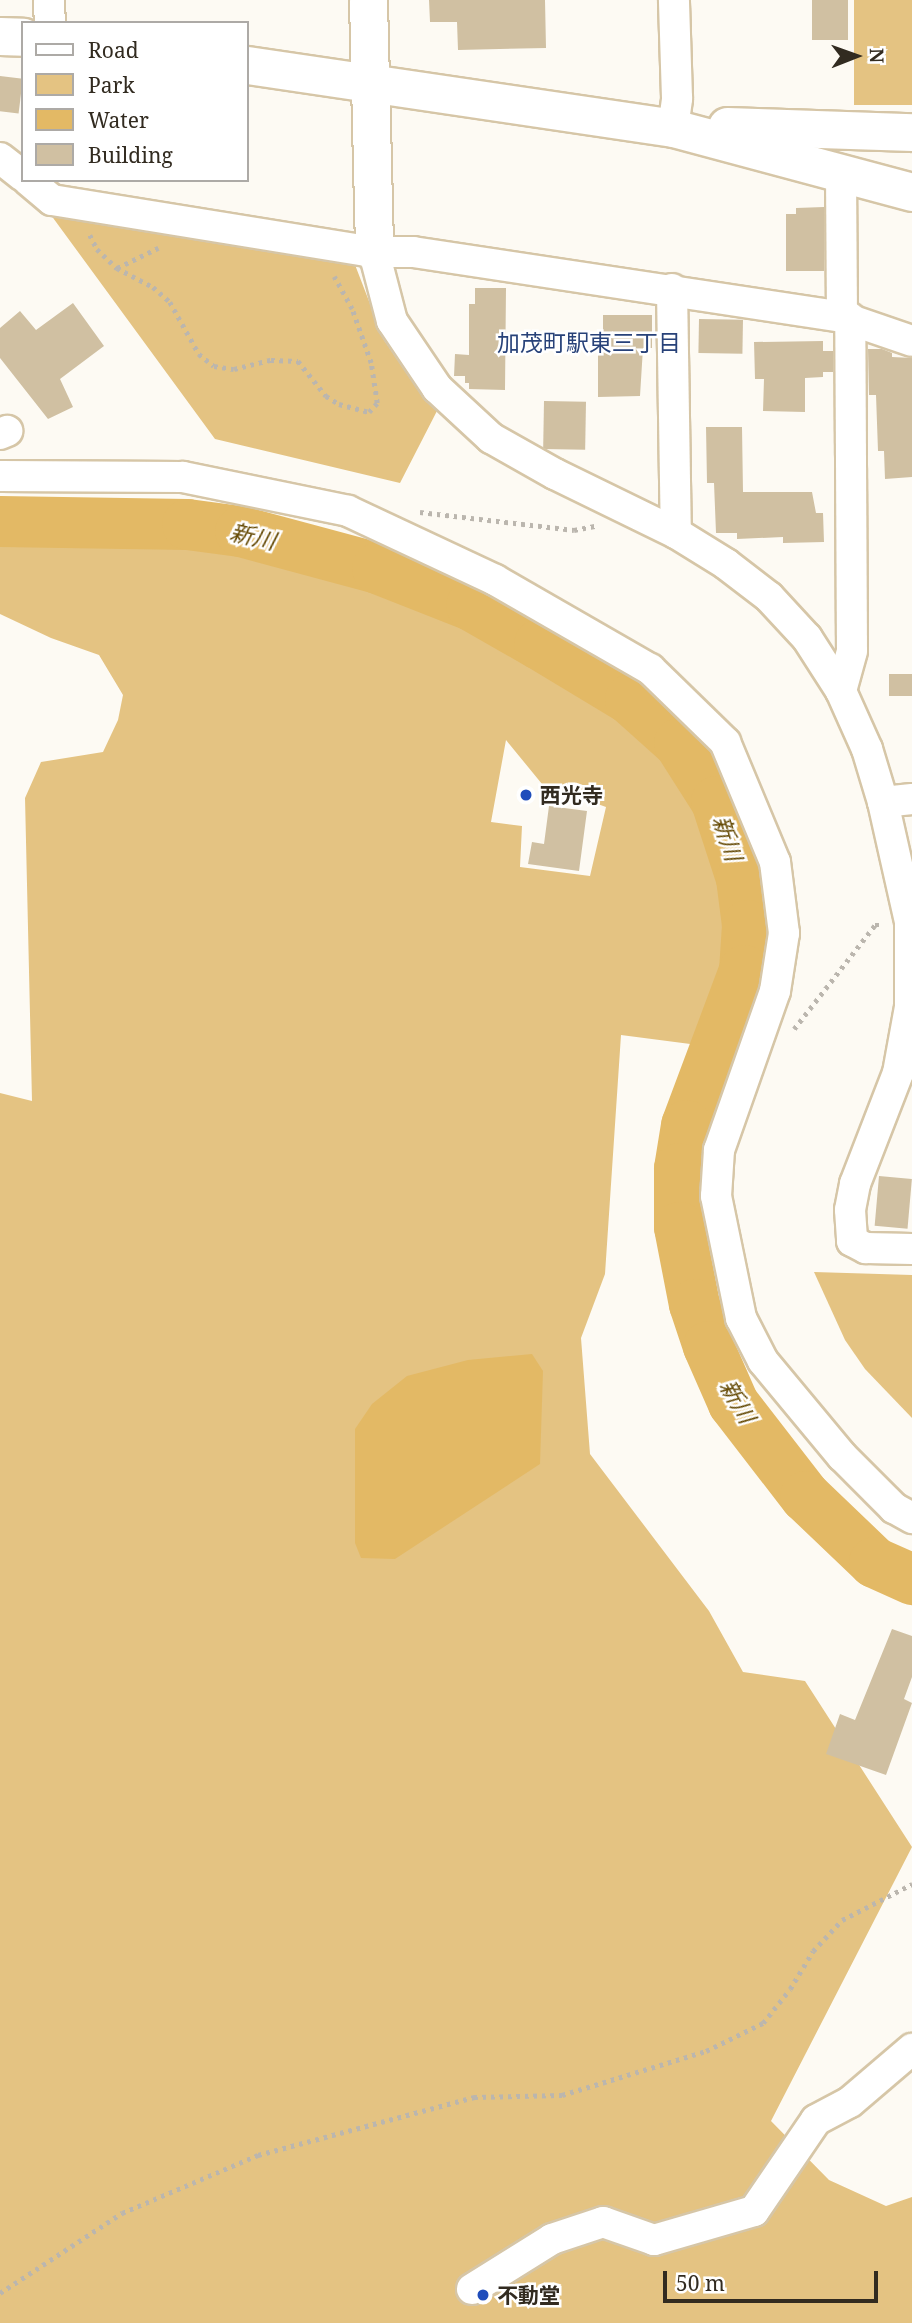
<!DOCTYPE html>
<html>
<head>
<meta charset="utf-8">
<style>
  body { margin:0 }
  #map { position:relative; width:912px; height:2323px; overflow:hidden; background:#fdfaf3; font-family:"Noto Serif","Noto Sans JP",serif }
  div>[style] { position:absolute }
  .green>* { inset:0; background:#e4c382; transform-origin:0 0 }
  .water>* { inset:0; background:#e3b965 }
  .river>* { height:51px; margin:-25.5px; padding:0 25.5px; transform-origin:25.5px; border-radius:25.5px; background:#e3b965 }
  .building>* { inset:0; background:#d0c0a2; transform-origin:0 0 }
  .path>* { height:4.5px; margin-top:-2.25px; transform-origin:0; background:repeating-linear-gradient(90deg,#bbb6ae 0 3.5px,transparent 0 8.5px) }
  .roads { filter:drop-shadow(2px 0 #d6c6a7) drop-shadow(-2px 0 #d6c6a7) drop-shadow(0 2px #d6c6a7) drop-shadow(0 -2px #d6c6a7) }
  .minor>* { height:30px; margin:-15px; padding:0 15px; transform-origin:15px; border-radius:15px; background:#fff }
  .tertiary>* { height:37px; margin:-18.5px; padding:0 18.5px; transform-origin:18.5px; border-radius:18.5px; background:#fff }
  .dots>* { width:19px; height:19px; translate:-50% -50%; box-sizing:border-box; border:4px solid #fff; border-radius:50% }
  span { translate:-50% -50%; white-space:nowrap; text-align:center; line-height:1.15; -webkit-text-stroke:5px #fff; paint-order:stroke }
  .poi-label { font-size:21px; color:#322b20; font-weight:700 }
  .left { translate:0 -50%; text-align:left }
  .neighbourhood-label { font-size:23px; color:#284279 }
  .water-label { font-size:23px; color:#634700; font-style:italic }
  .legend { position:absolute; left:21px; top:21px; width:228px; height:161px; box-sizing:border-box; background:#fff; border:2px solid #adaaa6; margin:0; padding:9px 12px; list-style:none; font-size:21px; color:#322b20 }
  .legend li { display:flex; align-items:center; gap:14px; height:35px }
  .legend b { width:35px; border:2px solid #adaaa6 }
  .north { position:absolute; left:821px; top:21px; width:70px; height:70px; -webkit-text-stroke:5px #fff; paint-order:stroke; rotate:89deg; font-size:19px; font-weight:700; line-height:28px; text-align:center; color:#322b20 }
  .north::after { content:''; display:block; margin:auto; width:24px; height:32px; background:#322b20; clip-path:polygon(50% 0,100% 100%,50% 72%,0 100%) }
  .scale { position:absolute; left:663px; top:2271px; width:215px; height:32px; box-sizing:border-box; border:4px solid #322b20; border-top:0; padding-left:9px; font-size:21px; line-height:24px; white-space:nowrap; color:#322b20; -webkit-text-stroke:5px #fff; paint-order:stroke }
</style>
</head>
<body>
<div id="map">
  <div class="green">
    <div style="left:854px;top:0;width:58px;height:105px"></div>
    <div style="clip-path:polygon(48px 211px,352px 257px,384px 340px,417px 388px,438px 409px,400px 483px,215px 439px)"></div>
    <div style="clip-path:polygon(evenodd,0 528px,217px 534px,308px 555px,419px 594px,562px 665px,677px 752px,713px 833px,730px 955px,698px 1045px,621px 1035px,605px 1274px,581px 1338px,590px 1454px,709px 1611px,743px 1672px,805px 1681px,912px 1847px,771px 2121px,829px 2180px,886px 2206px,912px 2197px,912px 2323px,0 2323px,0 1093px,32px 1101px,25px 798px,41px 762px,103px 752px,118px 720px,123px 695px,99px 655px,51px 638px,0 614px,0 528px,506px 740px,542px 784px,606px 807px,590px 876px,520px 867px,522px 826px,491px 822px,506px 740px)"></div>
    <div style="clip-path:polygon(814px 1272px,912px 1275px,912px 1418px,865px 1369px,845px 1340px)"></div>
  </div>
  <div class="water">
    <div style="clip-path:polygon(532px 1354px,543px 1371px,540px 1464px,395px 1559px,361px 1558px,355px 1543px,355px 1429px,372px 1404px,407px 1376px,468px 1360px)"></div>
  </div>
  <div class="river">
    <div style="left:0;top:521px;width:187px;rotate:0.9deg"></div>
    <div style="left:187px;top:524px;width:53px;rotate:7.5deg"></div>
    <div style="left:240px;top:531px;width:142px;rotate:15.1deg"></div>
    <div style="left:377px;top:568px;width:101px;rotate:21.5deg"></div>
    <div style="left:471px;top:605px;width:78px;rotate:29.8deg"></div>
    <div style="left:539px;top:644px;width:106px;rotate:31.1deg"></div>
    <div style="left:630px;top:699px;width:66px;rotate:41.9deg"></div>
    <div style="left:679px;top:743px;width:69px;rotate:57.5deg"></div>
    <div style="left:716px;top:801px;width:81px;rotate:72deg"></div>
    <div style="left:741px;top:878px;width:47px;rotate:82.7deg"></div>
    <div style="left:747px;top:925px;width:45px;rotate:93.8deg"></div>
    <div style="left:744px;top:970px;width:165px;rotate:110.5deg"></div>
    <div style="left:686px;top:1125px;width:44px;rotate:99.2deg"></div>
    <div style="left:679px;top:1168px;width:59px;rotate:90deg"></div>
    <div style="left:679px;top:1227px;width:78px;rotate:79deg"></div>
    <div style="left:694px;top:1304px;width:44px;rotate:71.6deg"></div>
    <div style="left:708px;top:1346px;width:62px;rotate:66.3deg"></div>
    <div style="left:733px;top:1403px;width:118px;rotate:52.3deg"></div>
    <div style="left:805px;top:1496px;width:95px;rotate:43.7deg"></div>
    <div style="left:874px;top:1562px;width:42px;rotate:24.1deg"></div>
  </div>
  <div class="building">
    <div style="clip-path:polygon(429px 0,545px 0,546px 48px,458px 50px,457px 22px,430px 22px)"></div>
    <div style="left:812px;top:0;width:36px;height:40px"></div>
    <div style="left:0;top:76px;width:23px;height:35px;rotate:7deg"></div>
    <div style="clip-path:polygon(824px 207px,824px 271px,786px 271px,786px 214px,796px 214px,796px 208px)"></div>
    <div style="clip-path:polygon(475px 288px,506px 288px,505px 390px,469px 389px,469px 383px,465px 383px,465px 376px,454px 376px,455px 354px,469px 355px,469px 304px,475px 304px)"></div>
    <div style="clip-path:polygon(73px 303px,104px 346px,60px 379px,73px 407px,48px 419px,0 358px,0 328px,20px 311px,36px 330px)"></div>
    <div style="clip-path:polygon(603px 315px,652px 315px,652px 348px,643px 348px,640px 396px,598px 397px,598px 331px,603px 332px)"></div>
    <div style="left:699px;top:319px;width:44px;height:34px;rotate:1deg"></div>
    <div style="clip-path:polygon(823px 341px,823px 351px,833px 351px,833px 372px,823px 372px,823px 377px,805px 378px,805px 412px,763px 411px,764px 379px,755px 379px,754px 342px)"></div>
    <div style="clip-path:polygon(868px 349px,882px 349px,892px 353px,892px 357px,912px 358px,912px 477px,885px 479px,884px 451px,878px 451px,876px 395px,869px 395px)"></div>
    <div style="left:544px;top:401px;width:42px;height:48px;rotate:1deg"></div>
    <div style="clip-path:polygon(706px 427px,742px 427px,743px 492px,812px 492px,816px 513px,823px 513px,824px 542px,783px 543px,783px 537px,737px 539px,737px 533px,716px 533px,714px 483px,707px 483px)"></div>
    <div style="left:889px;top:674px;width:23px;height:22px"></div>
    <div style="clip-path:polygon(549px 806px,587px 811px,579px 871px,528px 864px,532px 842px,544px 844px)"></div>
    <div style="left:879px;top:1176px;width:33px;height:50px;rotate:5deg"></div>
    <div style="clip-path:polygon(892px 1629px,912px 1636px,912px 1677px,904px 1699px,912px 1703px,886px 1775px,826px 1754px,840px 1714px,855px 1720px)"></div>
  </div>
  <div class="path">
    <div style="left:90px;top:235px;width:16px;rotate:63deg"></div>
    <div style="left:97px;top:249px;width:28px;rotate:44deg"></div>
    <div style="left:117px;top:268px;width:46px;rotate:-26deg"></div>
    <div style="left:117px;top:268px;width:41px;rotate:27.8deg"></div>
    <div style="left:153px;top:287px;width:23px;rotate:41deg"></div>
    <div style="left:170px;top:302px;width:60px;rotate:60.9deg"></div>
    <div style="left:199px;top:354px;width:19px;rotate:39deg"></div>
    <div style="left:214px;top:366px;width:20px;rotate:9deg"></div>
    <div style="left:234px;top:369px;width:38px;rotate:-14deg"></div>
    <div style="left:271px;top:360px;width:27px;rotate:2deg"></div>
    <div style="left:298px;top:361px;width:45px;rotate:51.3deg"></div>
    <div style="left:326px;top:396px;width:15px;rotate:32deg"></div>
    <div style="left:339px;top:404px;width:31px;rotate:15deg"></div>
    <div style="left:369px;top:412px;width:12px;rotate:-48deg"></div>
    <div style="left:377px;top:403px;width:40px;rotate:-98.5deg"></div>
    <div style="left:371px;top:363px;width:57px;rotate:-109.4deg"></div>
    <div style="left:352px;top:309px;width:37px;rotate:-119deg"></div>
    <div style="left:420px;top:512px;width:155px;rotate:6.7deg"></div>
    <div style="left:574px;top:530px;width:21px;rotate:-11deg"></div>
    <div style="left:794px;top:1029px;width:132px;rotate:-52.1deg"></div>
    <div style="left:875px;top:925px;width:7px"></div>
    <div style="left:0;top:2293px;width:146px;rotate:-33.3deg"></div>
    <div style="left:122px;top:2213px;width:148px;rotate:-23.1deg"></div>
    <div style="left:258px;top:2155px;width:224px;rotate:-15deg"></div>
    <div style="left:474px;top:2097px;width:88px;rotate:-1.3deg"></div>
    <div style="left:562px;top:2095px;width:151px;rotate:-17deg"></div>
    <div style="left:706px;top:2051px;width:64px;rotate:-26.2deg"></div>
    <div style="left:763px;top:2023px;width:43px;rotate:-51.5deg"></div>
    <div style="left:790px;top:1989px;width:44px;rotate:-58.8deg"></div>
    <div style="left:813px;top:1951px;width:42px;rotate:-46.9deg"></div>
    <div style="left:842px;top:1920px;width:79px;rotate:-27.2deg"></div>
  </div>
  <div class="roads">
    <div class="minor">
      <div style="left:49px;top:0;width:23px;rotate:88deg"></div>
      <div style="left:673px;top:128px;width:30px;rotate:-82deg"></div>
      <div style="left:677px;top:98px;width:98px;rotate:-91.8deg"></div>
      <div style="left:0;top:158px;width:29px;rotate:38deg"></div>
      <div style="left:841px;top:174px;width:143px;rotate:89.6deg"></div>
      <div style="left:28px;top:180px;width:31px;rotate:40deg"></div>
      <div style="left:52px;top:200px;width:326px;rotate:9.2deg"></div>
      <div style="left:374px;top:252px;width:39px"></div>
      <div style="left:413px;top:252px;width:434px;rotate:8.6deg"></div>
      <div style="left:842px;top:317px;width:74px;rotate:18.9deg"></div>
      <div style="left:374px;top:252px;width:71px;rotate:75.4deg"></div>
      <div style="left:392px;top:321px;width:81px;rotate:56.1deg"></div>
      <div style="left:437px;top:388px;width:74px;rotate:42.8deg"></div>
      <div style="left:491px;top:438px;width:73px;rotate:29.4deg"></div>
      <div style="left:555px;top:474px;width:135px;rotate:26deg"></div>
      <div style="left:676px;top:533px;width:59px;rotate:31.8deg"></div>
      <div style="left:726px;top:564px;width:54px;rotate:37.5deg"></div>
      <div style="left:769px;top:597px;width:56px;rotate:47.2deg"></div>
      <div style="left:807px;top:638px;width:63px;rotate:57.3deg"></div>
      <div style="left:841px;top:691px;width:64px;rotate:65.9deg"></div>
      <div style="left:867px;top:749px;width:55px;rotate:73.2deg"></div>
      <div style="left:883px;top:802px;width:123px;rotate:77.3deg"></div>
      <div style="left:910px;top:922px;width:85px;rotate:90deg"></div>
      <div style="left:910px;top:1007px;width:67px;rotate:100.3deg"></div>
      <div style="left:898px;top:1073px;width:119px;rotate:111.2deg"></div>
      <div style="left:855px;top:1184px;width:26px;rotate:101deg"></div>
      <div style="left:850px;top:1210px;width:31px;rotate:86deg"></div>
      <div style="left:852px;top:1241px;width:16px;rotate:27deg"></div>
      <div style="left:866px;top:1248px;width:46px;rotate:1.2deg"></div>
      <div style="left:672px;top:289px;width:244px;rotate:89.1deg"></div>
      <div style="left:0;top:434px;width:8px;rotate:-23deg"></div>
      <div style="left:0;top:476px;width:183px;rotate:0.3deg"></div>
      <div style="left:183px;top:477px;width:168px;rotate:11.6deg"></div>
      <div style="left:348px;top:511px;width:162px;rotate:25.1deg"></div>
      <div style="left:495px;top:580px;width:179px;rotate:29.9deg"></div>
      <div style="left:650px;top:669px;width:105px;rotate:44.2deg"></div>
      <div style="left:725px;top:742px;width:130px;rotate:67.4deg"></div>
      <div style="left:775px;top:862px;width:72px;rotate:82.8deg"></div>
      <div style="left:784px;top:933px;width:59px;rotate:98.8deg"></div>
      <div style="left:775px;top:991px;width:169px;rotate:109.4deg"></div>
      <div style="left:719px;top:1150px;width:46px;rotate:93.7deg"></div>
      <div style="left:716px;top:1196px;width:125px;rotate:78.4deg"></div>
      <div style="left:741px;top:1318px;width:48px;rotate:62.9deg"></div>
      <div style="left:763px;top:1361px;width:124px;rotate:50.3deg"></div>
      <div style="left:842px;top:1456px;width:74px;rotate:45deg"></div>
      <div style="left:894px;top:1508px;width:21px;rotate:29deg"></div>
      <div style="left:841px;top:691px;width:41px;rotate:-74.6deg"></div>
      <div style="left:852px;top:651px;width:333px;rotate:-90.3deg"></div>
      <div style="left:883px;top:802px;width:29px;rotate:-6deg"></div>
      <div style="left:472px;top:2289px;width:94px;rotate:-32deg"></div>
      <div style="left:552px;top:2239px;width:54px;rotate:-18.4deg"></div>
      <div style="left:603px;top:2222px;width:54px;rotate:19.4deg"></div>
      <div style="left:654px;top:2240px;width:104px;rotate:-16.2deg"></div>
      <div style="left:754px;top:2211px;width:110px;rotate:-55.7deg"></div>
      <div style="left:816px;top:2120px;width:38px;rotate:-28deg"></div>
      <div style="left:850px;top:2102px;width:82px;rotate:-40.5deg"></div>
    </div>
    <div class="tertiary">
      <div style="left:368px;top:0;width:252px;rotate:88.6deg"></div>
      <div style="left:0;top:36px;width:23px;rotate:2deg"></div>
      <div style="left:247px;top:65px;width:431px;rotate:8.4deg"></div>
      <div style="left:673px;top:128px;width:247px;rotate:15deg"></div>
      <div style="left:727px;top:126px;width:185px;rotate:1.9deg"></div>
    </div>
  </div>
  <div class="dots">
    <div style="left:526px;top:795px;background:#1f4dbb"></div>
    <div style="left:483px;top:2295px;background:#1f4dbb"></div>
  </div>
  <div class="poi-label">
    <span class="left" style="left:540px;top:795px">西光寺</span>
    <span class="left" style="left:497px;top:2295px">不動堂</span>
  </div>
  <div class="neighbourhood-label">
    <span style="left:589px;top:342px">加茂町駅東三丁目</span>
  </div>
  <div class="water-label">
    <span style="left:253px;top:536px;rotate:13deg">新川</span>
    <span style="left:728px;top:838px;rotate:72deg">新川</span>
    <span style="left:738px;top:1401px;rotate:60deg">新川</span>
  </div>
  <ul class="legend">
  <li><b style="height:9px;background:#fff"></b>Road</li>
  <li><b style="height:19px;background:#e4c382"></b>Park</li>
  <li><b style="height:19px;background:#e3b965"></b>Water</li>
  <li><b style="height:19px;background:#d0c0a2"></b>Building</li>
  </ul>
  <div class="north">N</div>
  <div class="scale">50 m</div>
</div>
</body>
</html>
